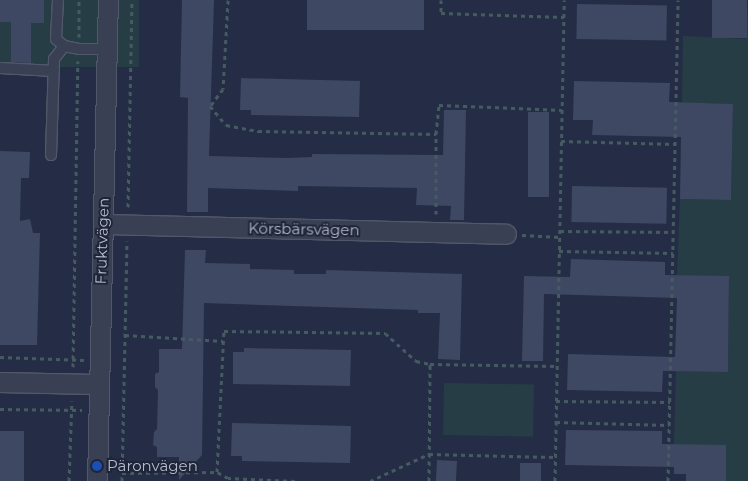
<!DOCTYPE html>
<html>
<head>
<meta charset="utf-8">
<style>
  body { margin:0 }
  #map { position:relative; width:748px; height:481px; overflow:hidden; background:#242d45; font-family:Montserrat,sans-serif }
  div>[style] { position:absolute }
  .green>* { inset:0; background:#273d45; transform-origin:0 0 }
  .building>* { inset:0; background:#3e4862; transform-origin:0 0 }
  .path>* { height:3px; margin-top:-1.5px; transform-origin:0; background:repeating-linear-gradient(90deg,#455a61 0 4px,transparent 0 8px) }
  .roads { filter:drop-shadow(1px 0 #52586b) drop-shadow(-1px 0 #52586b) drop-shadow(0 1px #52586b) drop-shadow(0 -1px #52586b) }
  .service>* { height:10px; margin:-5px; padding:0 5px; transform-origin:5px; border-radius:5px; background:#394054 }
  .minor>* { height:19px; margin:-9.5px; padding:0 9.5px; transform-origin:9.5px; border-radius:9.5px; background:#394054 }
  .dots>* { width:14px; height:14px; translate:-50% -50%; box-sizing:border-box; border:2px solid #1e2539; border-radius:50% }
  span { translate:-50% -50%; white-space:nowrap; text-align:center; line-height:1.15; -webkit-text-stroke:4px #1e2539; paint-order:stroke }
  .street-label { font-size:15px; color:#b7bccd }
  .poi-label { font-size:15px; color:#b7bccd }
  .left { translate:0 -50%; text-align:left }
</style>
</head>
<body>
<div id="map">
  <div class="green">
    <div style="left:0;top:0;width:139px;height:67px"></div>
    <div style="clip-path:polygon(748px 0,748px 481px,726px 481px,726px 445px,674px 446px,676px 371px,728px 372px,729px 276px,677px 277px,680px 199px,731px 200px,733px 104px,695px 103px,682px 105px,683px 36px,746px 39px)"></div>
    <div style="left:444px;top:383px;width:90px;height:52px;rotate:1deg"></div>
  </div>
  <div class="building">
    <div style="clip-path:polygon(0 0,44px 0,44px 23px,31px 23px,31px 63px,11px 62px,11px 22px,0 22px)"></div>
    <div style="clip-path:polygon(182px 0,214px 0,209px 156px,287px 158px,312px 157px,312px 154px,443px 155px,444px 110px,466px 110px,464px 220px,450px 220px,451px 206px,416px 205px,417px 188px,298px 186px,298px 191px,208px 188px,208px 212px,187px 212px,188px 98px,180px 97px)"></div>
    <div style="left:307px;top:0;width:117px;height:30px"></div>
    <div style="left:712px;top:0;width:35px;height:38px"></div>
    <div style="left:577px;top:4px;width:90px;height:35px;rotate:1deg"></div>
    <div style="clip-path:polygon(241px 78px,360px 81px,359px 117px,251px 115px,251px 110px,240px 110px)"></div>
    <div style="clip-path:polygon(574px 81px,670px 83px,669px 102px,733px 104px,731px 200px,680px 199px,681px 137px,592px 135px,593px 120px,573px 120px)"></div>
    <div style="left:528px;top:112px;width:21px;height:85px"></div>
    <div style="clip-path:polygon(0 151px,30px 152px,29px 178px,21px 178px,20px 221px,30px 219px,33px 233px,40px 233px,37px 345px,0 345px)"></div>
    <div style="left:572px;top:186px;width:95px;height:36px;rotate:1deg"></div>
    <div style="clip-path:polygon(185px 250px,206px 250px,205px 263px,250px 264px,250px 269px,294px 270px,294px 274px,326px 274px,326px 270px,462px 274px,460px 360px,438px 359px,440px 313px,418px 313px,418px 310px,204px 303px,202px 455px,179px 480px,179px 457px,157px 457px,157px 447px,153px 445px,154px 432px,157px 429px,158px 390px,155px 387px,155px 374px,159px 372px,159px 349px,182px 349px)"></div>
    <div style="clip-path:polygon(571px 259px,665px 262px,665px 275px,729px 276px,728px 372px,663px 371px,662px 392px,567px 390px,568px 354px,675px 357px,677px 298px,544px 294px,543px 361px,522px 361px,524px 276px,570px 277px)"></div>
    <div style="clip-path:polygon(244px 348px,351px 350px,350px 386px,233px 384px,233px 352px,244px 352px)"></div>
    <div style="clip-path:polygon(232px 423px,351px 426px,350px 463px,242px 461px,242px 456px,231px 456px)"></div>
    <div style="clip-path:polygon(566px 430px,662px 431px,662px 444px,726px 445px,726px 481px,686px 481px,686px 474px,674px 474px,674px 467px,565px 465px)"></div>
    <div style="left:0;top:431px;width:24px;height:50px"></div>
    <div style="left:437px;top:460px;width:20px;height:21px;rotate:3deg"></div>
    <div style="left:520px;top:463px;width:21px;height:18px"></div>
  </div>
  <div class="path">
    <div style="left:228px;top:0;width:89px;rotate:93.2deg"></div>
    <div style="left:223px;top:89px;width:21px;rotate:127deg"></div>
    <div style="left:210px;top:106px;width:25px;rotate:50deg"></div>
    <div style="left:226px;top:125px;width:33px;rotate:11deg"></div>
    <div style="left:258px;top:131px;width:178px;rotate:1deg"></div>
    <div style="left:441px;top:0;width:13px;rotate:90deg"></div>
    <div style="left:441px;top:13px;width:123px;rotate:1.9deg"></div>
    <div style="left:79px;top:37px;width:37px;rotate:-90deg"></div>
    <div style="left:561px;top:141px;width:114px;rotate:1.5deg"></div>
    <div style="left:128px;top:207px;width:207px;rotate:-88.9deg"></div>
    <div style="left:436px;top:214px;width:80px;rotate:-90deg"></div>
    <div style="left:436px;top:134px;width:29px;rotate:-84deg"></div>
    <div style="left:439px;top:105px;width:123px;rotate:2.3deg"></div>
    <div style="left:560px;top:231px;width:113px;rotate:0.5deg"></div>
    <div style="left:522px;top:235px;width:38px;rotate:3deg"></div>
    <div style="left:559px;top:251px;width:114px;rotate:1deg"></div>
    <div style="left:125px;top:335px;width:98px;rotate:3.5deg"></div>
    <div style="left:0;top:357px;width:84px;rotate:2deg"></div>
    <div style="left:73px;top:367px;width:306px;rotate:-89.1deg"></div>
    <div style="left:556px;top:401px;width:114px;rotate:0.5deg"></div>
    <div style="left:0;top:409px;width:82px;rotate:0.7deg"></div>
    <div style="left:556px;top:422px;width:113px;rotate:1.5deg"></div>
    <div style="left:122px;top:473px;width:95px;rotate:-0.6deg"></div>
    <div style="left:69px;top:481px;width:80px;rotate:-87.9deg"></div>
    <div style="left:122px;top:481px;width:240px;rotate:-88.8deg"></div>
    <div style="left:295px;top:481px;width:67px;rotate:-177.4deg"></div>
    <div style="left:228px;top:478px;width:13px;rotate:-151deg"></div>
    <div style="left:217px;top:472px;width:141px;rotate:-87.2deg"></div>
    <div style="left:224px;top:331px;width:161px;rotate:0.7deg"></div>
    <div style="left:385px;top:333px;width:42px;rotate:42.1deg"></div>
    <div style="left:416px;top:361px;width:14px;rotate:12deg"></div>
    <div style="left:430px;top:364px;width:127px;rotate:0.9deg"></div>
    <div style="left:370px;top:481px;width:65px;rotate:-24.6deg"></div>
    <div style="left:429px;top:454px;width:126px;rotate:1.4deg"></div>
    <div style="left:429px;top:481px;width:117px;rotate:-89.5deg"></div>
    <div style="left:555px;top:481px;width:481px;rotate:-88.9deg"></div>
    <div style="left:668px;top:481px;width:481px;rotate:-88.8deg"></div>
  </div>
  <div class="roads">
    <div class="service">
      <div style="left:58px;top:0;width:39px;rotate:93deg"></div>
      <div style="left:56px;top:39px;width:11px;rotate:41deg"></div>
      <div style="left:64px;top:46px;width:15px;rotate:11deg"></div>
      <div style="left:79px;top:49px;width:28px"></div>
      <div style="left:0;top:68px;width:54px;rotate:3.2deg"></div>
      <div style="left:51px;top:155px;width:96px;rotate:-88.2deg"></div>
      <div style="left:54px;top:59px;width:16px;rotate:-52deg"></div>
    </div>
    <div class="minor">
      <div style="left:103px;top:224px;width:403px;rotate:1.4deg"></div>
      <div style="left:0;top:382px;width:98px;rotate:1.2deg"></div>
      <div style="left:97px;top:481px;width:481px;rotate:-88.7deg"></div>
    </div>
  </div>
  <div class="dots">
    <div style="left:97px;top:466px;background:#1a4fb4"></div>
  </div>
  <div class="street-label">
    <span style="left:304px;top:229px;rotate:1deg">Körsbärsvägen</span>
    <span style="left:102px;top:241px;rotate:-88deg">Fruktvägen</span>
  </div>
  <div class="poi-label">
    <span class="left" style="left:107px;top:466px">Päronvägen</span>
  </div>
</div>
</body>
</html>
